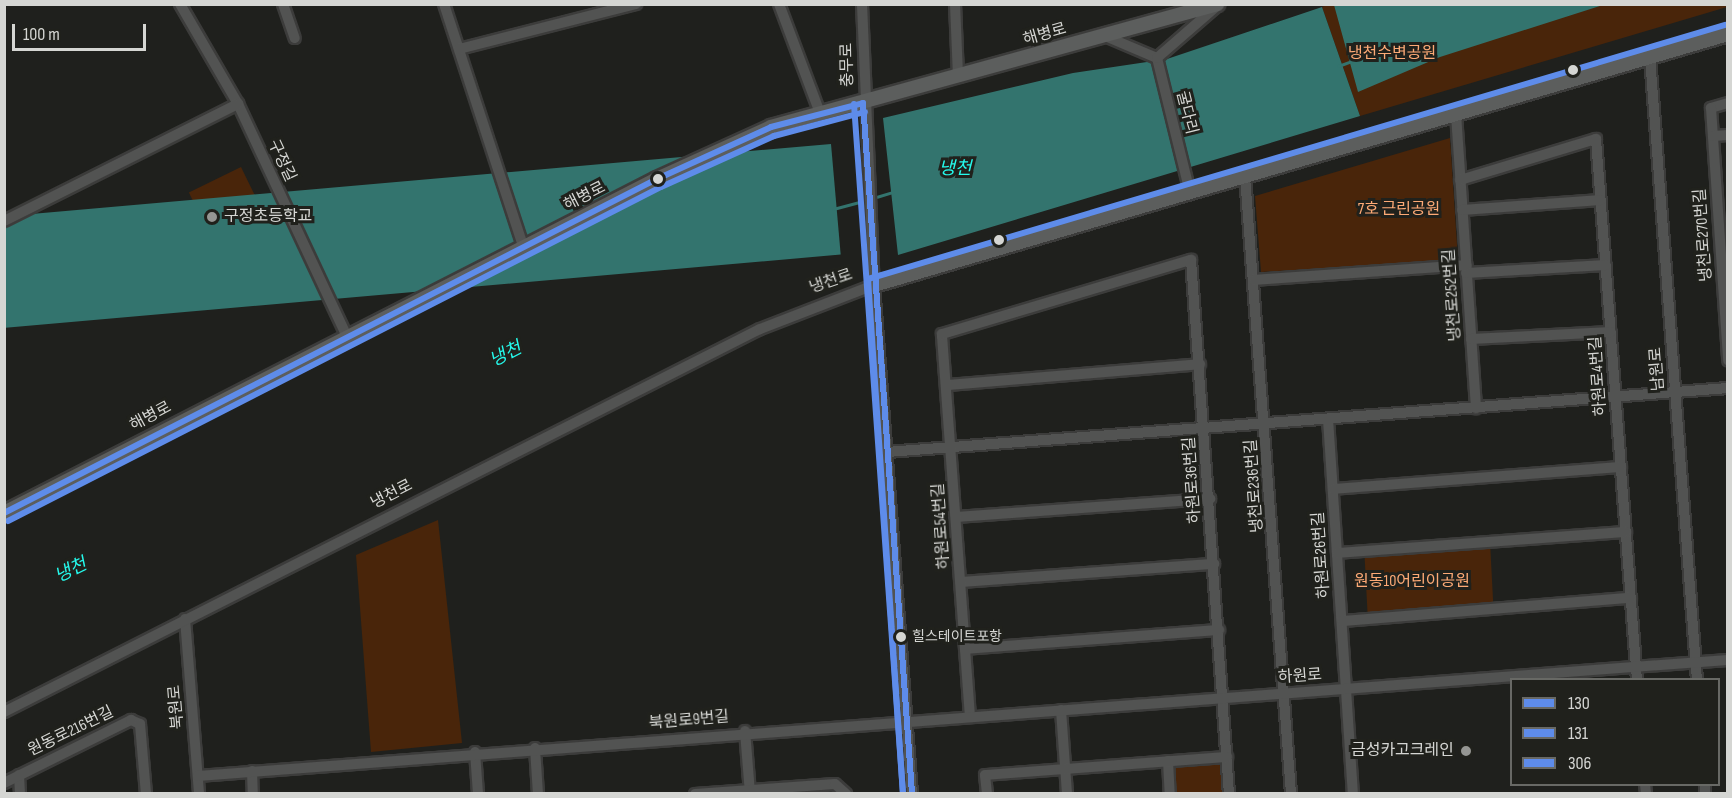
<!DOCTYPE html>
<html>
<head>
<meta charset="utf-8">
<style>
  body { margin:0 }
  #map { position:relative; width:1732px; height:798px; overflow:hidden; background:#1f201d; font-family:"Sofia Sans Condensed","Noto Sans KR",sans-serif }
  div>[style] { position:absolute }
  .green>* { inset:0; background:#49250a; transform-origin:0 0 }
  .water>* { inset:0; background:#33746e; transform-origin:0 0 }
  .stream>* { height:3px; margin:-1.5px; padding:0 1.5px; transform-origin:1.5px; border-radius:1.5px; background:#33746e }
  .roads { filter:drop-shadow(2px 0 #3c3c3b) drop-shadow(-2px 0 #3c3c3b) drop-shadow(0 2px #3c3c3b) drop-shadow(0 -2px #3c3c3b) }
  .minor>* { height:10px; margin:-5px; padding:0 5px; transform-origin:5px; border-radius:5px; background:#525352 }
  .major>* { height:14px; margin:-7px; padding:0 7px; transform-origin:7px; border-radius:7px; background:#5c5e5d }
  .bus-1>* { height:6px; margin:-3px; padding:0 3px; transform-origin:3px; border-radius:3px; background:#5e8cea }
  .bus-2>* { height:6px; margin:-3px; padding:0 3px; transform-origin:3px; border-radius:3px; background:#5e8cea }
  .bus-3>* { height:6px; margin:-3px; padding:0 3px; transform-origin:3px; border-radius:3px; background:#5e8cea }
  .dots>* { width:16px; height:16px; translate:-50% -50%; box-sizing:border-box; border:3px solid #20211c; border-radius:50% }
  span { translate:-50% -50%; white-space:nowrap; text-align:center; line-height:1.15; -webkit-text-stroke:6px #20211c; paint-order:stroke }
  .bus-label { font-size:14px; color:#d5d6d3 }
  .left { translate:0 -50%; text-align:left }
  .street-label { font-size:16px; color:#d5d6d3 }
  .park-label { font-size:16px; color:#fdaa76 }
  .poi-label { font-size:16px; color:#d5d6d3 }
  .right { translate:-100% -50%; text-align:right }
  .water-label { font-size:18px; color:#25f9ec; font-style:italic }
  .frame { position:absolute; inset:0; border:6px solid #d5d6d3; pointer-events:none }
  .legend { position:absolute; left:1510px; top:678px; width:210px; height:108px; box-sizing:border-box; background:#20211c; border:2px solid #686965; margin:0; padding:8px 10px; list-style:none; font-size:18px; color:#d5d6d3 }
  .legend li { display:flex; align-items:center; gap:12px; height:30px }
  .legend b { width:30px; border:2px solid #686965 }
  .scale { position:absolute; left:12px; top:24px; width:134px; height:27px; box-sizing:border-box; border:3px solid #d5d6d3; border-top:0; padding-left:8px; font-size:18px; line-height:21px; white-space:nowrap; color:#d5d6d3; -webkit-text-stroke:4px #20211c; paint-order:stroke }
</style>
</head>
<body>
<div id="map">
  <div class="green">
    <div style="clip-path:polygon(1329px 4px,1728px 5px,1727px 7px,1360px 116px,1322px 7px)"></div>
    <div style="clip-path:polygon(1450px 138px,1458px 260px,1261px 272px,1255px 196px)"></div>
    <div style="left:241px;top:167px;width:75px;height:58px;rotate:64deg"></div>
    <div style="clip-path:polygon(438px 520px,462px 743px,371px 752px,356px 555px)"></div>
    <div style="left:1490px;top:542px;width:67px;height:126px;rotate:87deg"></div>
    <div style="clip-path:polygon(1216px 762px,1222px 767px,1224px 793px,1172px 793px,1170px 766px)"></div>
  </div>
  <div class="water">
    <div style="clip-path:polygon(1334px 5px,1334px 4px,1603px 5px,1440px 57px,1358px 92px)"></div>
    <div style="clip-path:polygon(1322px 7px,1360px 116px,898px 255px,883px 118px,1073px 73px,1167px 59px)"></div>
    <div style="left:831px;top:144px;width:111px;height:928px;rotate:85deg"></div>
  </div>
  <div class="stream">
    <div style="left:1338px;top:66px;width:15px;rotate:-20deg"></div>
    <div style="left:873px;top:198px;width:21px;rotate:-17deg"></div>
    <div style="left:833px;top:209px;width:35px;rotate:-15deg"></div>
  </div>
  <div class="roads">
    <div class="minor">
      <div style="left:180px;top:4px;width:116px;rotate:59.9deg"></div>
      <div style="left:238px;top:104px;width:255px;rotate:64.9deg"></div>
      <div style="left:283px;top:4px;width:36px;rotate:71deg"></div>
      <div style="left:444px;top:4px;width:255px;rotate:71.9deg"></div>
      <div style="left:779px;top:4px;width:116px;rotate:69.4deg"></div>
      <div style="left:862px;top:4px;width:281px;rotate:87.6deg"></div>
      <div style="left:874px;top:285px;width:510px;rotate:85.73deg"></div>
      <div style="left:955px;top:4px;width:73px;rotate:87.6deg"></div>
      <div style="left:1105px;top:36px;width:56px;rotate:22.9deg"></div>
      <div style="left:459px;top:49px;width:183px;rotate:-14.3deg"></div>
      <div style="left:1650px;top:57px;width:625px;rotate:85.69deg"></div>
      <div style="left:1157px;top:58px;width:138px;rotate:76.2deg"></div>
      <div style="left:1157px;top:58px;width:81px;rotate:-41deg"></div>
      <div style="left:1728px;top:103px;width:18px;rotate:164deg"></div>
      <div style="left:1711px;top:108px;width:253px;rotate:86.1deg"></div>
      <div style="left:1456px;top:114px;width:295px;rotate:86.1deg"></div>
      <div style="left:1713px;top:136px;width:15px;rotate:-4deg"></div>
      <div style="left:1245px;top:176px;width:620px;rotate:85.74deg"></div>
      <div style="left:1460px;top:180px;width:142px;rotate:-16.8deg"></div>
      <div style="left:1596px;top:139px;width:543px;rotate:85.67deg"></div>
      <div style="left:1462px;top:210px;width:139px;rotate:-4.1deg"></div>
      <div style="left:4px;top:221px;width:262px;rotate:-26.6deg"></div>
      <div style="left:1466px;top:273px;width:140px;rotate:-3.3deg"></div>
      <div style="left:1254px;top:280px;width:213px;rotate:-4deg"></div>
      <div style="left:1471px;top:339px;width:140px;rotate:-2.9deg"></div>
      <div style="left:947px;top:385px;width:254px;rotate:-4.7deg"></div>
      <div style="left:1328px;top:419px;width:376px;rotate:86.2deg"></div>
      <div style="left:887px;top:452px;width:843px;rotate:-4.35deg"></div>
      <div style="left:1333px;top:489px;width:289px;rotate:-4.4deg"></div>
      <div style="left:956px;top:517px;width:255px;rotate:-4.1deg"></div>
      <div style="left:1337px;top:553px;width:290px;rotate:-4.2deg"></div>
      <div style="left:961px;top:582px;width:254px;rotate:-4.1deg"></div>
      <div style="left:185px;top:619px;width:176px;rotate:85.4deg"></div>
      <div style="left:1342px;top:621px;width:290px;rotate:-4.6deg"></div>
      <div style="left:965px;top:649px;width:255px;rotate:-4.3deg"></div>
      <div style="left:1061px;top:710px;width:84px;rotate:85.9deg"></div>
      <div style="left:4px;top:712px;width:847px;rotate:-26.87deg"></div>
      <div style="left:760px;top:329px;width:122px;rotate:-21.1deg"></div>
      <div style="left:970px;top:717px;width:384px;rotate:-94.2deg"></div>
      <div style="left:942px;top:334px;width:260px;rotate:-16.6deg"></div>
      <div style="left:1191px;top:260px;width:535px;rotate:85.93deg"></div>
      <div style="left:745px;top:731px;width:62px;rotate:85.4deg"></div>
      <div style="left:535px;top:748px;width:46px;rotate:86.3deg"></div>
      <div style="left:475px;top:752px;width:42px;rotate:85.9deg"></div>
      <div style="left:1168px;top:761px;width:33px;rotate:87deg"></div>
      <div style="left:252px;top:771px;width:23px;rotate:88deg"></div>
      <div style="left:19px;top:775px;width:19px;rotate:87deg"></div>
      <div style="left:198px;top:776px;width:1534px;rotate:-4.34deg"></div>
      <div style="left:4px;top:783px;width:142px;rotate:-26.4deg"></div>
      <div style="left:131px;top:720px;width:10px;rotate:24deg"></div>
      <div style="left:140px;top:724px;width:70px;rotate:85.1deg"></div>
      <div style="left:1645px;top:784px;width:10px;rotate:84deg"></div>
      <div style="left:1705px;top:784px;width:10px;rotate:90deg"></div>
      <div style="left:695px;top:794px;width:140px;rotate:-4.1deg"></div>
      <div style="left:835px;top:784px;width:15px;rotate:42deg"></div>
      <div style="left:987px;top:794px;width:19px;rotate:-96deg"></div>
      <div style="left:985px;top:775px;width:243px;rotate:-4.3deg"></div>
    </div>
    <div class="major">
      <div style="left:874px;top:285px;width:890px;rotate:-16.38deg"></div>
      <div style="left:4px;top:513px;width:733px;rotate:-27.09deg"></div>
      <div style="left:657px;top:179px;width:125px;rotate:-24.5deg"></div>
      <div style="left:771px;top:127px;width:463px;rotate:-15.4deg"></div>
    </div>
  </div>
  <div class="bus-1">
    <div style="left:863px;top:103px;width:693px;rotate:85.94deg"></div>
    <div style="left:4px;top:513px;width:733px;rotate:-27.09deg"></div>
    <div style="left:657px;top:179px;width:125px;rotate:-24.5deg"></div>
    <div style="left:771px;top:127px;width:95px;rotate:-14.6deg"></div>
  </div>
  <div class="bus-2">
    <div style="left:854px;top:104px;width:692px;rotate:85.94deg"></div>
    <div style="left:8px;top:521px;width:733px;rotate:-27.09deg"></div>
    <div style="left:661px;top:187px;width:124px;rotate:-24.3deg"></div>
    <div style="left:774px;top:136px;width:94px;rotate:-14.8deg"></div>
  </div>
  <div class="bus-3">
    <div style="left:903px;top:794px;width:516px;rotate:-93.89deg"></div>
    <div style="left:868px;top:279px;width:894px;rotate:-16.51deg"></div>
  </div>
  <div class="dots">
    <div style="left:1573px;top:70px;background:#d5d6d3"></div>
    <div style="left:658px;top:179px;background:#d5d6d3"></div>
    <div style="left:212px;top:217px;background:#959693"></div>
    <div style="left:999px;top:240px;background:#d5d6d3"></div>
    <div style="left:901px;top:637px;background:#d5d6d3"></div>
    <div style="left:1466px;top:751px;background:#959693"></div>
  </div>
  <div class="bus-label">
    <span class="left" style="left:912px;top:637px">힐스테이트포항</span>
  </div>
  <div class="street-label">
    <span style="left:1045px;top:35px;rotate:-16deg">해병로</span>
    <span style="left:848px;top:65px;rotate:-91deg">충무로</span>
    <span style="left:1186px;top:113px;rotate:76deg">굴다리</span>
    <span style="left:281px;top:161px;rotate:65deg">구정길</span>
    <span style="left:585px;top:197px;rotate:-27deg">해병로</span>
    <span style="left:1704px;top:235px;rotate:-94deg">냉천로270번길</span>
    <span style="left:831px;top:282px;rotate:-19deg">냉천로</span>
    <span style="left:1453px;top:295px;rotate:-94deg">냉천로252번길</span>
    <span style="left:1658px;top:369px;rotate:-94deg">남원로</span>
    <span style="left:1599px;top:376px;rotate:-94deg">하원로4번길</span>
    <span style="left:151px;top:417px;rotate:-28deg">해병로</span>
    <span style="left:1193px;top:480px;rotate:-94deg">하원로36번길</span>
    <span style="left:1255px;top:486px;rotate:-94deg">냉천로236번길</span>
    <span style="left:392px;top:495px;rotate:-27deg">냉천로</span>
    <span style="left:942px;top:526px;rotate:-94deg">하원로54번길</span>
    <span style="left:1322px;top:555px;rotate:-94deg">하원로26번길</span>
    <span style="left:1300px;top:677px;rotate:-4deg">하원로</span>
    <span style="left:177px;top:707px;rotate:-95deg">북원로</span>
    <span style="left:689px;top:721px;rotate:-5deg">북원로9번길</span>
    <span style="left:71px;top:732px;rotate:-26deg">원동로216번길</span>
  </div>
  <div class="park-label">
    <span style="left:1392px;top:54px">냉천수변공원</span>
    <span style="left:1399px;top:210px">7호 근린공원</span>
    <span style="left:1412px;top:582px">원동10어린이공원</span>
  </div>
  <div class="poi-label">
    <span class="left" style="left:224px;top:217px">구정초등학교</span>
    <span class="right" style="left:1454px;top:751px">금성카고크레인</span>
  </div>
  <div class="water-label">
    <span style="left:955px;top:169px">냉천</span>
    <span style="left:506px;top:355px;rotate:-27deg">냉천</span>
    <span style="left:71px;top:571px;rotate:-26deg">냉천</span>
  </div>
  <div class="frame"></div>
  <ul class="legend">
  <li><b style="height:8px;background:#5e8cea"></b>130</li>
  <li><b style="height:8px;background:#5e8cea"></b>131</li>
  <li><b style="height:8px;background:#5e8cea"></b>306</li>
  </ul>
  <div class="scale">100 m</div>
</div>
</body>
</html>
